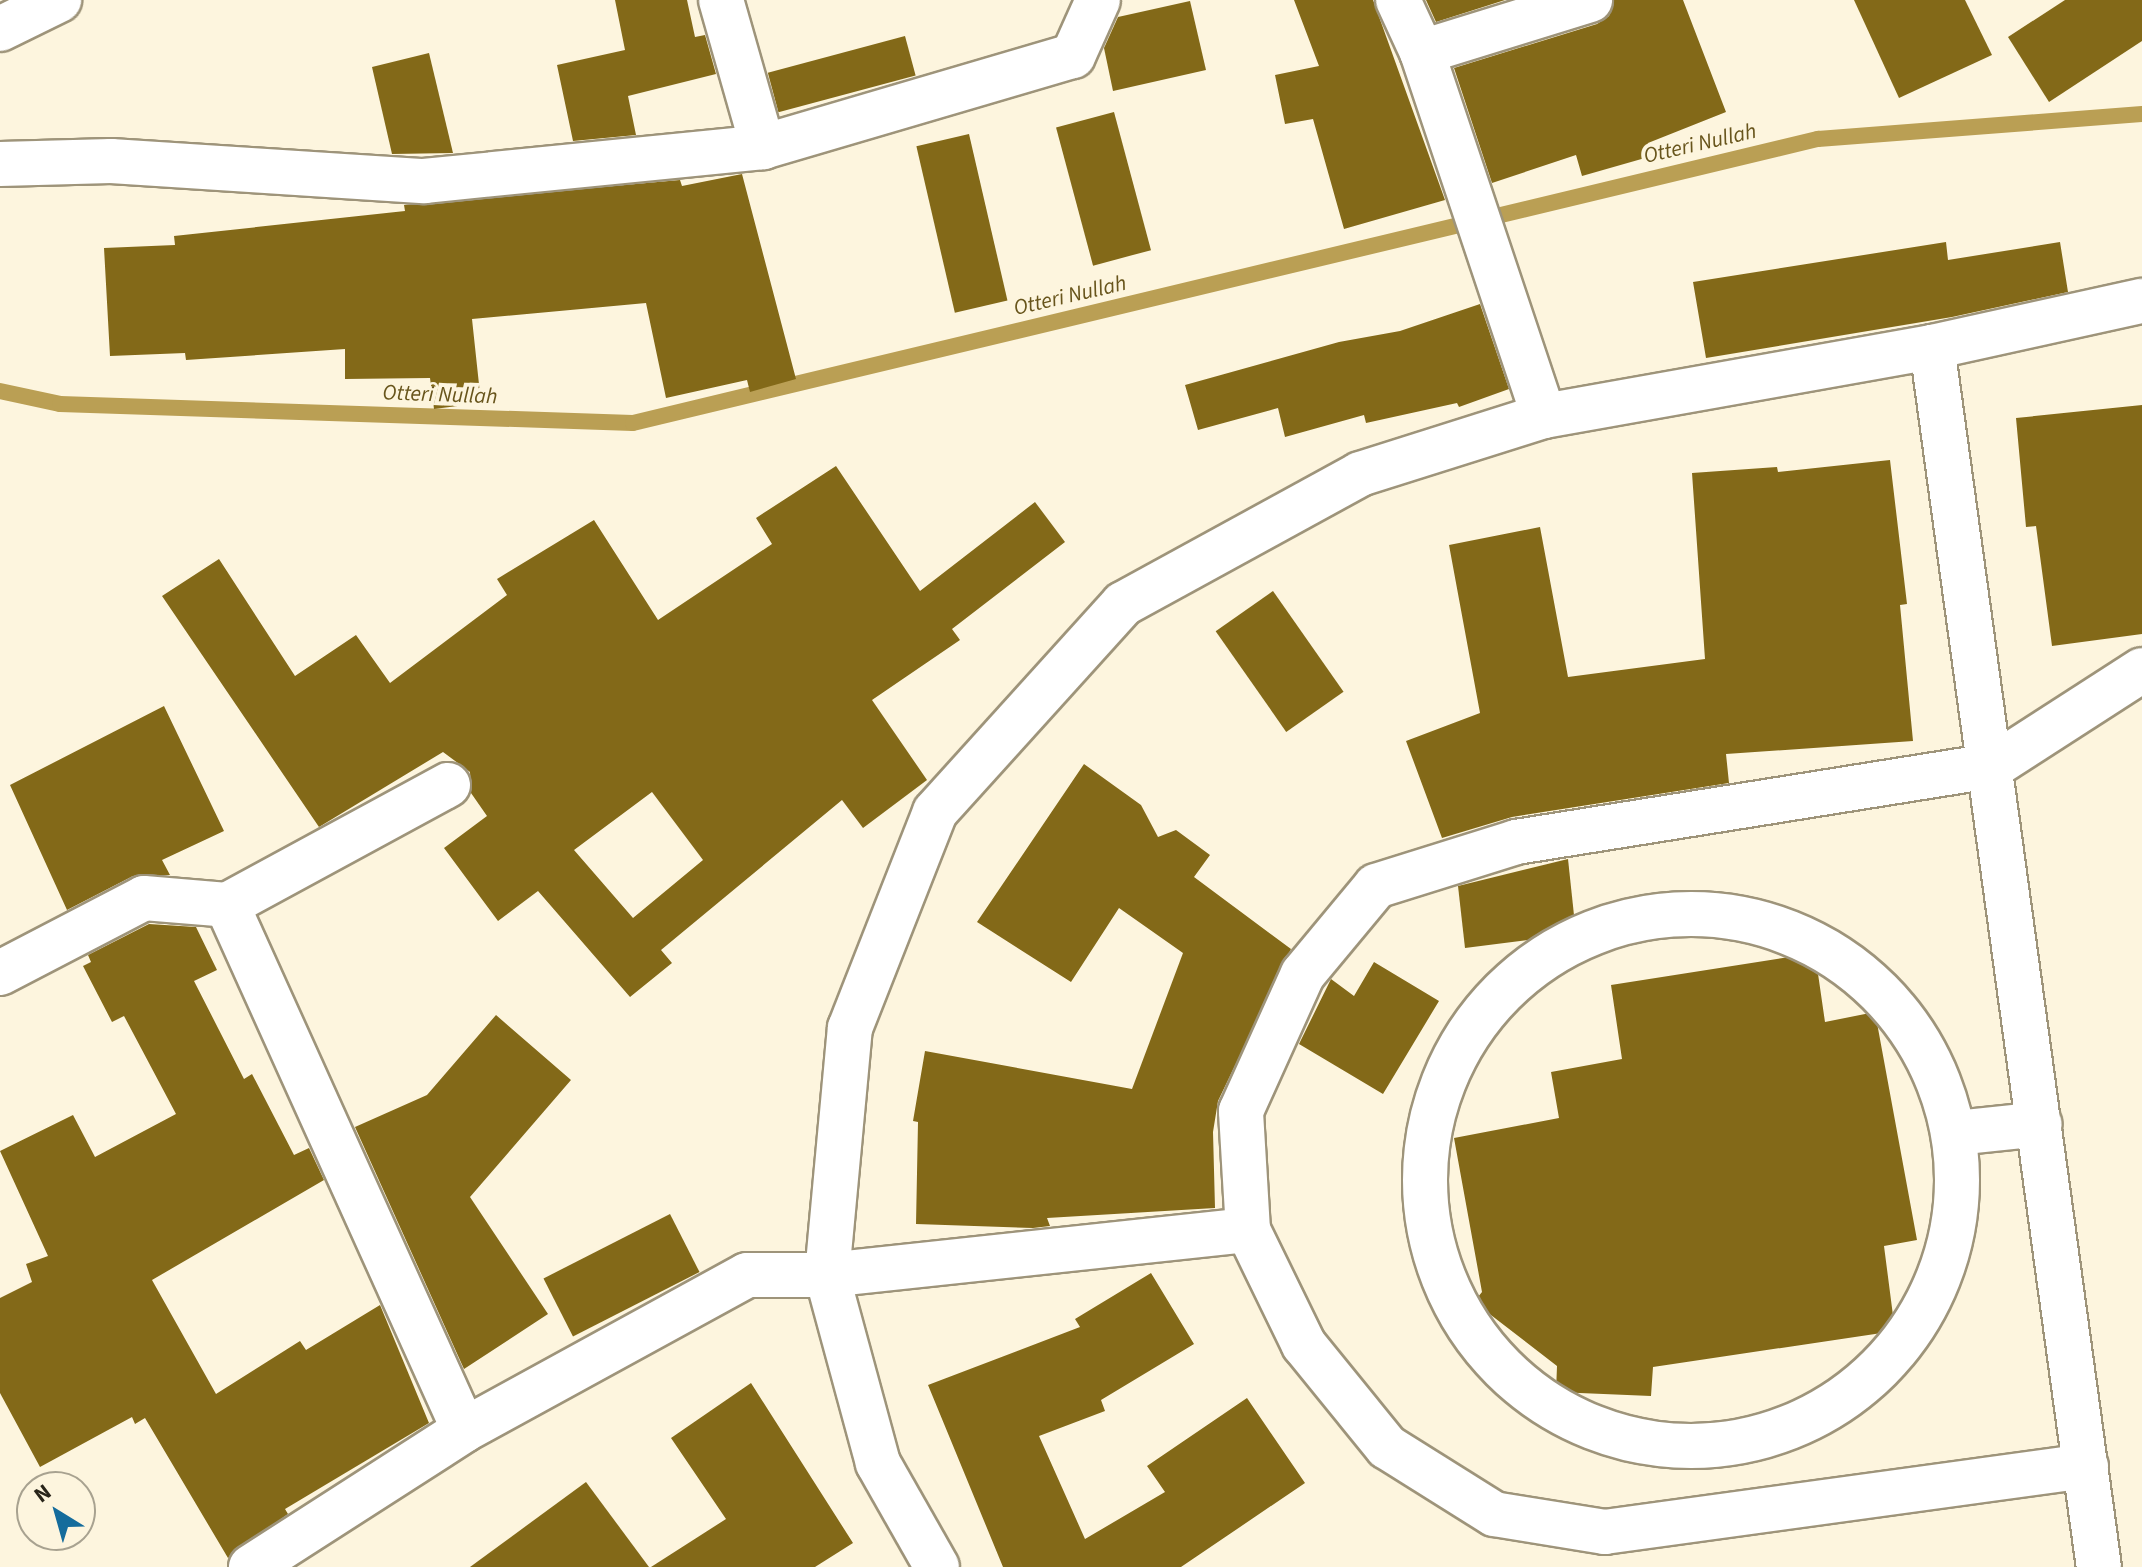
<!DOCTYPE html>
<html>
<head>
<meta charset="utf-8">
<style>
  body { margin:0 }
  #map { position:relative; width:2142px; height:1567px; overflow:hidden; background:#fdf5de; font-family:"Source Sans 3",sans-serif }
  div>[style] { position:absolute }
  .stream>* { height:16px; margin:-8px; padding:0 8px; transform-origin:8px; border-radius:8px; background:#ba9f54 }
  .building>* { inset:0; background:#836918; transform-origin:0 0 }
  .roads { filter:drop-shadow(2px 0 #9e947a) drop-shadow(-2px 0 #9e947a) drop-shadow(0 2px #9e947a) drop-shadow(0 -2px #9e947a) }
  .minor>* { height:44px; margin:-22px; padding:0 22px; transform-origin:22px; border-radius:22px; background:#fff }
  .minor>.ring { margin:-22px; padding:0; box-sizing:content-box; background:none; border:44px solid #fff; border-radius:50% }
  span { translate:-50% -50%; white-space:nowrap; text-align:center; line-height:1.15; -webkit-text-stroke:8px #fdf5de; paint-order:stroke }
  .water-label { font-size:22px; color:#68551c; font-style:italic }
  .north { position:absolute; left:16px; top:1471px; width:80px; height:80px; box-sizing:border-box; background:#fdf5de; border:2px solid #a8a290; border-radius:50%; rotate:323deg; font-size:22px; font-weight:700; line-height:32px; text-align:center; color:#29251a }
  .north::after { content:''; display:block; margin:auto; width:28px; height:36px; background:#156c9c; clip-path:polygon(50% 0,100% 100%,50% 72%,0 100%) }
</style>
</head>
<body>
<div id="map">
  <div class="stream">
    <div style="left:0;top:391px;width:61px;rotate:12.2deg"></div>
    <div style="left:60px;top:404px;width:573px;rotate:1.9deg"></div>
    <div style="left:633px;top:423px;width:1219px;rotate:-13.48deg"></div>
    <div style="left:1818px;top:139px;width:325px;rotate:-4.4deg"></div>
  </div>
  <div class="building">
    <div style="clip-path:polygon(615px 0,687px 0,695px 37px,705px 35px,716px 74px,628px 96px,636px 135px,573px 141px,557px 65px,625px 50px)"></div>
    <div style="clip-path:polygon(1294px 0,1373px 0,1445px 200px,1344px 229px,1313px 119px,1285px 124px,1275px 75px,1319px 66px)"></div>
    <div style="clip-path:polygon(1426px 0,1505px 0,1436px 22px)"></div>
    <div style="clip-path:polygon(1614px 0,1683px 0,1726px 112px,1648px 143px,1652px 156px,1582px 176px,1576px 155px,1492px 183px,1454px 68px,1597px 24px,1609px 16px)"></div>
    <div style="clip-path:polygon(1854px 0,1965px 0,1992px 55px,1899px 98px)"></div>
    <div style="clip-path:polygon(2065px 0,2142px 0,2142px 41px,2049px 102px,2008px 37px)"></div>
    <div style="clip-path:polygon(1190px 1px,1206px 70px,1113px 91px,1104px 48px,1118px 17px)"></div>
    <div style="left:905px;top:36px;width:41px;height:142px;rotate:75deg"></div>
    <div style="clip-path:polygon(429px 53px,453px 153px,392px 154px,372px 67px)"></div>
    <div style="left:1114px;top:112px;width:143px;height:60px;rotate:75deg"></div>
    <div style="left:969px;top:134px;width:171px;height:54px;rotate:77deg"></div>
    <div style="clip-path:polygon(742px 174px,796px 379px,750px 392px,747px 380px,666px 398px,646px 303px,472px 319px,481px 403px,434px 409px,430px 378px,345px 379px,345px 349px,186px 360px,185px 353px,110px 356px,104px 248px,175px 245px,174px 236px,405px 211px,404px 205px,680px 180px,682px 186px)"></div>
    <div style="clip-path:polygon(1946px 242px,1948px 260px,2060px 242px,2068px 292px,1952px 317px,1706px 358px,1693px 282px)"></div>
    <div style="clip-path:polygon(1480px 304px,1509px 389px,1459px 407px,1457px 403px,1366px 423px,1364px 415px,1285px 437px,1278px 408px,1198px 430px,1185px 385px,1339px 342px,1400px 331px)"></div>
    <div style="clip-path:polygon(2142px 405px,2142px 634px,2052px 646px,2036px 526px,2026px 527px,2016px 418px)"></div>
    <div style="clip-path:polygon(1890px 460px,1907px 604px,1900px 605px,1913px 741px,1726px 754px,1729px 783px,1512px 817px,1442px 838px,1406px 741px,1480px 713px,1449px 545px,1540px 527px,1568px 677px,1705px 659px,1692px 473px,1777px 467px,1778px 472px)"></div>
    <div style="clip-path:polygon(evenodd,836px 466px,920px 591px,1035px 502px,1065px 542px,952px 629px,960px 640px,872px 700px,927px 780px,863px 828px,842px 800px,661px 950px,672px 963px,630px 997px,538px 891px,498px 921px,444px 848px,487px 816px,471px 793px,470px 772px,443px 752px,319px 827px,162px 596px,219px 559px,295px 676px,356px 635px,390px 683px,507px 595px,497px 579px,594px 520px,658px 620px,772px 544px,756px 518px,836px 466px,652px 792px,703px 860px,633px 918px,574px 850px,652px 792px)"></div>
    <div style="left:1273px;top:591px;width:123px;height:70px;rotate:55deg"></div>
    <div style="clip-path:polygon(164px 706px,224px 831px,162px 860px,170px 875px,133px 876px,67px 910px,10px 785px)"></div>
    <div style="clip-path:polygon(1084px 764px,1141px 805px,1158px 837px,1176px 830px,1210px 855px,1194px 877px,1291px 949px,1218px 1101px,1213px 1132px,1215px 1208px,1047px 1218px,1050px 1226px,1033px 1228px,916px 1224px,918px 1122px,913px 1121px,925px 1051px,1132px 1089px,1183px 953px,1119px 908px,1071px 982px,977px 922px)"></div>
    <div style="clip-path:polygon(1568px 859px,1576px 934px,1465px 948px,1458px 886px)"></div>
    <div style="clip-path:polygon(149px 924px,196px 927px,217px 970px,194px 981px,244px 1079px,252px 1074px,294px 1155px,309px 1148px,324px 1180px,152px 1280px,216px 1394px,300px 1341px,306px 1350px,380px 1305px,429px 1423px,285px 1509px,288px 1514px,228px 1558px,145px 1418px,135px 1424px,132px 1417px,40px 1467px,0 1393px,0 1298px,32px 1282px,26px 1264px,48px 1256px,0 1151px,73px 1115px,95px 1157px,176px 1114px,124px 1016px,112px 1022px,83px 966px,91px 962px,88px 955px)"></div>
    <div style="clip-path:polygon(1815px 953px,1825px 1022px,1875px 1012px,1917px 1240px,1884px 1246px,1895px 1331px,1653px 1367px,1651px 1396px,1556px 1392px,1557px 1366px,1474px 1302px,1482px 1292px,1454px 1138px,1559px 1118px,1551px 1072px,1622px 1059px,1611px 985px)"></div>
    <div style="clip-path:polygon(1374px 962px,1439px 1001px,1383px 1094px,1299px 1044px,1331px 979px,1354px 996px)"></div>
    <div style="clip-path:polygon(496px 1015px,571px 1080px,470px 1197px,548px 1314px,464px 1369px,355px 1127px,427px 1095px)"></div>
    <div style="left:670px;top:1214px;width:65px;height:142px;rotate:63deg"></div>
    <div style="clip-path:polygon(1151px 1273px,1194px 1344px,1101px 1400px,1105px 1411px,1039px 1436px,1085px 1539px,1165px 1492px,1147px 1466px,1247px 1398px,1305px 1483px,1181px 1567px,1003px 1567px,928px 1385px,1080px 1327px,1075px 1319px)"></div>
    <div style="clip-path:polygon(751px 1383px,853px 1543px,815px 1567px,651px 1567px,726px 1519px,671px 1438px)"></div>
    <div style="clip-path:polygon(586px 1482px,649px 1567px,470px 1567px)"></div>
  </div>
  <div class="roads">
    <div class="minor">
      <div style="left:721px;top:0;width:153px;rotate:74.1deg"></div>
      <div style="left:1398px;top:0;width:57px;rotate:65.2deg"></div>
      <div style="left:1422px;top:52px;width:384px;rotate:71.5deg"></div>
      <div style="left:0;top:29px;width:66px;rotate:-26.2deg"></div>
      <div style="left:1422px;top:52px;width:176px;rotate:-17.2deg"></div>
      <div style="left:0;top:164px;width:111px;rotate:-1.5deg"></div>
      <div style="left:111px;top:161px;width:314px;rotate:3.7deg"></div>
      <div style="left:424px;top:181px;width:341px;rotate:-5.7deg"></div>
      <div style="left:763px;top:147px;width:323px;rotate:-16.4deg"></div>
      <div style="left:1073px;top:56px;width:61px;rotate:-65.9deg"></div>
      <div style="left:1932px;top:347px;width:1231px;rotate:82.21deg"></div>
      <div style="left:448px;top:785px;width:251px;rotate:151.5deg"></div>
      <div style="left:227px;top:905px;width:576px;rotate:65.7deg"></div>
      <div class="ring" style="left:1425px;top:914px;width:488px;height:488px"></div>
      <div style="left:0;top:973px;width:162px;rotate:-27.5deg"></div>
      <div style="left:144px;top:898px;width:83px;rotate:4.8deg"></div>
      <div style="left:1955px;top:1133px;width:85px;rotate:-6deg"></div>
      <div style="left:2086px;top:1466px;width:486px;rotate:172.2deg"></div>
      <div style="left:1605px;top:1532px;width:112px;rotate:-170.8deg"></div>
      <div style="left:1494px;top:1514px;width:126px;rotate:-147.9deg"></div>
      <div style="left:1387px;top:1447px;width:132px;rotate:-129.1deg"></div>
      <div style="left:1304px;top:1345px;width:128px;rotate:-116deg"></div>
      <div style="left:1248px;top:1230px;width:119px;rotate:-93.4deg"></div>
      <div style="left:1241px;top:1111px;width:150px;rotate:-65.7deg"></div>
      <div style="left:1303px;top:974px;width:114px;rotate:-50.3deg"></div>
      <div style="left:1376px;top:886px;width:147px;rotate:-17.4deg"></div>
      <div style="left:1516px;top:842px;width:483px;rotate:-9.1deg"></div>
      <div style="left:1993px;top:766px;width:177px;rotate:-32.8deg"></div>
      <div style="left:251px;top:1567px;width:253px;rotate:-32.7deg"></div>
      <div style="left:464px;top:1430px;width:323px;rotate:-28.7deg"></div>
      <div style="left:747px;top:1275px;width:80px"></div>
      <div style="left:827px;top:1275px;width:423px;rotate:-6.1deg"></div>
      <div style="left:937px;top:1567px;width:120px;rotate:-119.6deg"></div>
      <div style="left:878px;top:1463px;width:195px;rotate:-105.2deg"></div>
      <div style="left:827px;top:1275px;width:248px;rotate:-84.7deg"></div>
      <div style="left:850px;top:1028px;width:232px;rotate:-68.5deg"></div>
      <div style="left:935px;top:812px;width:280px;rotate:-47.9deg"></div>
      <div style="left:1123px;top:604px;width:270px;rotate:-28.7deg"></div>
      <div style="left:1360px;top:474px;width:193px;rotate:-17.5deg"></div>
      <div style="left:1544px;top:416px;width:394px;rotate:-10.1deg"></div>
      <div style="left:1932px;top:347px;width:215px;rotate:-12.4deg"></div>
    </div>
  </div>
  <div class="water-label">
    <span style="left:1700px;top:144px;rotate:-13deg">Otteri Nullah</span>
    <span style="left:1070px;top:296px;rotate:-13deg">Otteri Nullah</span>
    <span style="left:440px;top:395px;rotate:2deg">Otteri Nullah</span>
  </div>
  <div class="north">N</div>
</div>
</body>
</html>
